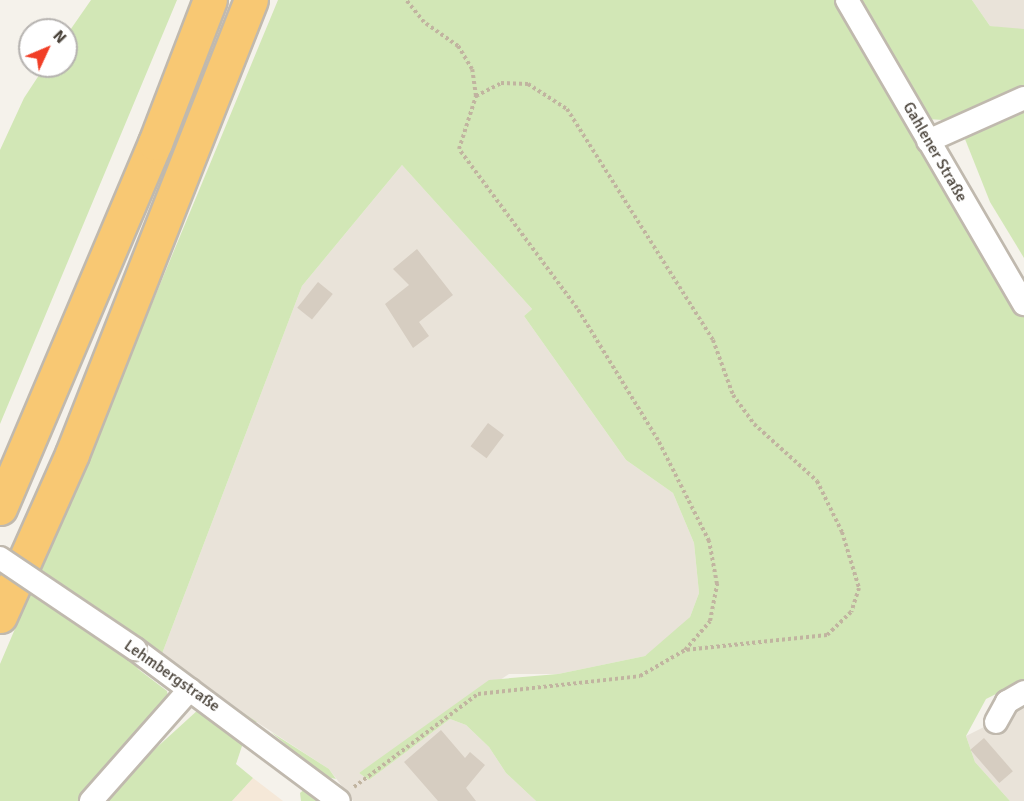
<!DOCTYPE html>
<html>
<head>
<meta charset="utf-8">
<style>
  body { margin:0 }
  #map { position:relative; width:1024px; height:801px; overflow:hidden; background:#f5f2eb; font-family:Signika,sans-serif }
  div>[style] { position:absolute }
  .residential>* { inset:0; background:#e9e3d9 }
  .commercial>* { inset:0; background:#f5e8d8 }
  .green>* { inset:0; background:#d2e7b6 }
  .building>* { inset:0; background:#d6cdc1; transform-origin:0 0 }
  .path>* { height:4px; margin-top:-2px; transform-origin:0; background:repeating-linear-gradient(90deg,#c1b4a0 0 3px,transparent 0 6px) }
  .roads { filter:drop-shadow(2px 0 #c0b9ae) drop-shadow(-2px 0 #c0b9ae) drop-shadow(0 2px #c0b9ae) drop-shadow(0 -2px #c0b9ae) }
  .minor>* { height:22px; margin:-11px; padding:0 11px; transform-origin:11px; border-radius:11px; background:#fff }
  .highway>* { height:33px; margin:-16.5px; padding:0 16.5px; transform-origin:16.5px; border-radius:16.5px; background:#f8c873 }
  .bridges { filter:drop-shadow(2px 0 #c0b9ae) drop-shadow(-2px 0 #c0b9ae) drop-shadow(0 2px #c0b9ae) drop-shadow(0 -2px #c0b9ae) }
  .minor-bridge>* { height:22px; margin:-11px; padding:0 11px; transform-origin:11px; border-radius:11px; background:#fff }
  span { translate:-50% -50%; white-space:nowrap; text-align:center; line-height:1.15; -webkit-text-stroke:5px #fff; paint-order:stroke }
  .street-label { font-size:16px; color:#494239 }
  .north { position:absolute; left:18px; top:18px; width:60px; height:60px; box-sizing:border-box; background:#fff; border:2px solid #b6b3b0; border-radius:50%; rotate:46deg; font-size:16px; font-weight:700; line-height:24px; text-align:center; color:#494239 }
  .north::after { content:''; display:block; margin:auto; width:21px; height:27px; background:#f13e26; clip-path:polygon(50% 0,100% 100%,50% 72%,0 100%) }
</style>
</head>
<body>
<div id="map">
  <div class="residential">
    <div style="clip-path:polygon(972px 0,1024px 0,1024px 31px,990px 26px)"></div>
    <div style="clip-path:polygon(402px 165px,532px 309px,524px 316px,626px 460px,673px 493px,694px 543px,699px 593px,690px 617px,669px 640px,645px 656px,558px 674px,509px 674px,359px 773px,369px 780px,450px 719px,466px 725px,489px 747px,506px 773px,536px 801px,353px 801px,329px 769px,160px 659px,302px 286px)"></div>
    <div style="clip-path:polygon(1024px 707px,1024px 801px,1010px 801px,975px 762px,966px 736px)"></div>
  </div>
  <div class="commercial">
    <div style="clip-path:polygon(253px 778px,283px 801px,232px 801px)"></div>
  </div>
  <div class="green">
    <div style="clip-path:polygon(91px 0,177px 0,0 424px,0 150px,24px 98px,45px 66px,66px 66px,66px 36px)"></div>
    <div style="clip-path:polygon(278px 0,837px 0,1024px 317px,1024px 680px,986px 699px,966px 736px,975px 762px,1010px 801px,536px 801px,506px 773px,489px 747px,466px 725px,450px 719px,369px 780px,359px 773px,489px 680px,558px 674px,645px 656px,690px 617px,699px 593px,694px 543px,673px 493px,626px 460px,524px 316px,532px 309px,402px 165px,302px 286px,160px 659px,257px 722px,250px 723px,39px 576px)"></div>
    <div style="clip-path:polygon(857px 0,972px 0,990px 26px,1024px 29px,1024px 87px,943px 120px,927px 119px)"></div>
    <div style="clip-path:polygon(1024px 106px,1024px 258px,990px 202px,963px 134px)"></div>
    <div style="clip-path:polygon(32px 589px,133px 657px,138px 669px,167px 691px,168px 697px,79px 801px,0 801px,0 664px)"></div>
    <div style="clip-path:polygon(199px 709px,244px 740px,236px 764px,253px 778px,232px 801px,98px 801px)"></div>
    <div style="clip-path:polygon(271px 732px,329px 769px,336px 779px,323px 776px)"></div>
    <div style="clip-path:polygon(307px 787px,329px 801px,301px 801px,300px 793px)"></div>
  </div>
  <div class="building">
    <div style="clip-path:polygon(417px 249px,453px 295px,419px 322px,429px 336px,413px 348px,385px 304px,409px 285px,393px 269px)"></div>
    <div style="left:318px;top:282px;width:19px;height:33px;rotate:39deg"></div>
    <div style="left:488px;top:423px;width:20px;height:29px;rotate:37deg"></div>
    <div style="clip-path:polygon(441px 730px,465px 758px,470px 752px,485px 765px,466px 788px,476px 801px,438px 801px,404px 762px)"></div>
    <div style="left:984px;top:738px;width:44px;height:18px;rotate:49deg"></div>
  </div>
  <div class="path">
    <div style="left:476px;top:96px;width:28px;rotate:-27deg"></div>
    <div style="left:501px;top:83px;width:27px;rotate:2deg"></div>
    <div style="left:528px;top:84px;width:46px;rotate:32.7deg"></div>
    <div style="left:567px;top:109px;width:273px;rotate:57.7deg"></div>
    <div style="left:713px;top:340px;width:59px;rotate:70deg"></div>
    <div style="left:733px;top:395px;width:36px;rotate:54deg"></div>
    <div style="left:754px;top:424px;width:85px;rotate:42.1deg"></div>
    <div style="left:817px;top:481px;width:57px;rotate:63.9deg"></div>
    <div style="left:842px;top:532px;width:59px;rotate:73.1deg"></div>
    <div style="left:859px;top:588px;width:25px;rotate:108deg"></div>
    <div style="left:851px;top:612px;width:33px;rotate:136deg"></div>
    <div style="left:827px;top:635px;width:143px;rotate:174deg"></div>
    <div style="left:354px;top:787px;width:155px;rotate:-36.9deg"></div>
    <div style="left:478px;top:694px;width:163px;rotate:-6.3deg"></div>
    <div style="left:640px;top:676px;width:52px;rotate:-30deg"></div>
    <div style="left:685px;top:650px;width:38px;rotate:-49deg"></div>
    <div style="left:710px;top:621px;width:38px;rotate:-79deg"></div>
    <div style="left:717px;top:584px;width:44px;rotate:-100.5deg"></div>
    <div style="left:709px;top:541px;width:113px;rotate:-116.8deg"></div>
    <div style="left:658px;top:440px;width:155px;rotate:-121.5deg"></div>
    <div style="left:577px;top:308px;width:198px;rotate:-126.6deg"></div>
    <div style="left:459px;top:149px;width:56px;rotate:-72.2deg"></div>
    <div style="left:476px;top:96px;width:27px;rotate:-98deg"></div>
    <div style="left:472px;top:69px;width:27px;rotate:-121deg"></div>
    <div style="left:458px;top:46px;width:42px;rotate:-144.8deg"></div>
    <div style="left:424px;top:22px;width:28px;rotate:-129deg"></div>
  </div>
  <div class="roads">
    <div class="minor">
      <div style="left:847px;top:0;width:352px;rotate:59.8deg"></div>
      <div style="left:928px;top:141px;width:105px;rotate:-24.1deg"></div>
      <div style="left:135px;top:649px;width:254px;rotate:36.7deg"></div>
      <div style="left:996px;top:722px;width:23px;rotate:-61deg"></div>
      <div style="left:1007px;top:702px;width:20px;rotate:-30deg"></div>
      <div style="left:91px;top:801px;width:149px;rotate:-48.5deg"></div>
    </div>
    <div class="highway">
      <div style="left:0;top:508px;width:397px;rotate:-67deg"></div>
      <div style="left:155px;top:143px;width:153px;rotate:-69deg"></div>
      <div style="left:0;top:616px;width:177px;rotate:-66deg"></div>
      <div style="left:72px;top:454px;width:488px;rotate:-68.5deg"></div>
    </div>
  </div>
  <div class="bridges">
    <div class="minor-bridge">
      <div style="left:0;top:558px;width:163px;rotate:34deg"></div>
    </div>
  </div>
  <div class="street-label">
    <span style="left:935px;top:152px;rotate:60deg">Gahlener Straße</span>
    <span style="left:172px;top:676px;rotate:35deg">Lehmbergstraße</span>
  </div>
  <div class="north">N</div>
</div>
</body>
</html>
